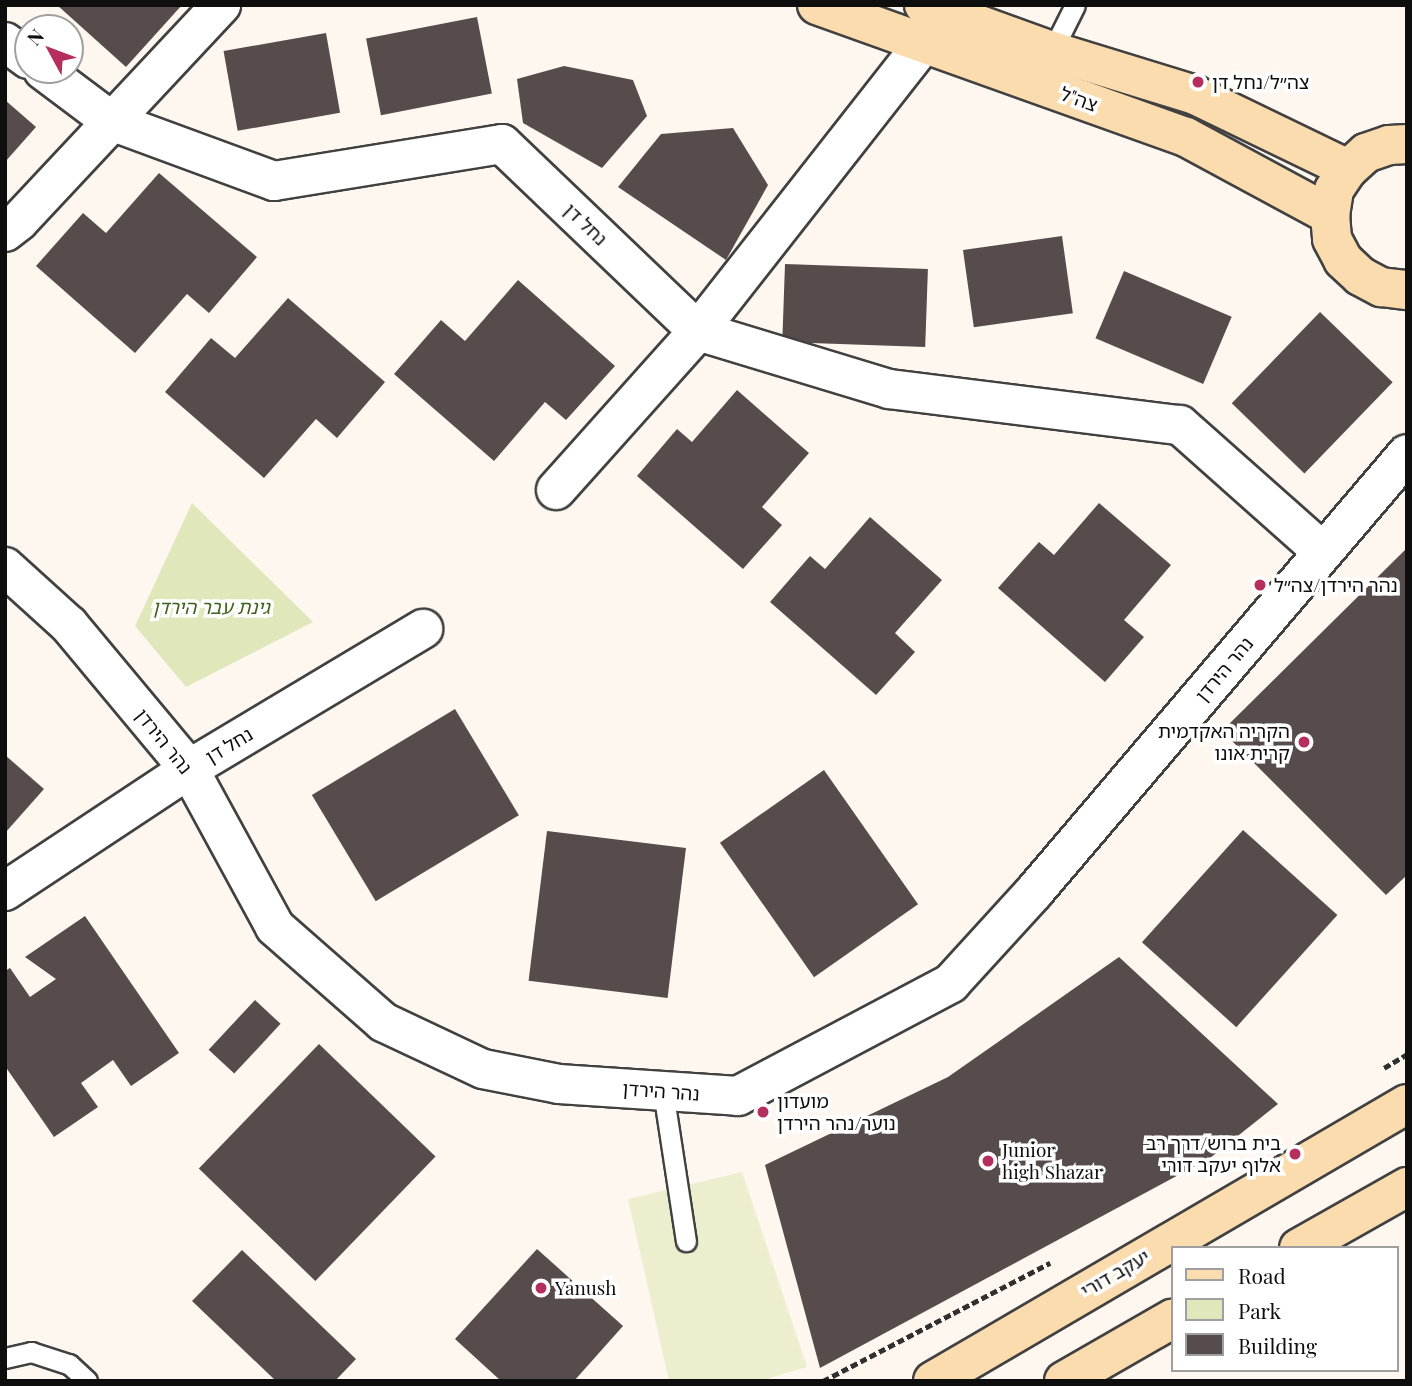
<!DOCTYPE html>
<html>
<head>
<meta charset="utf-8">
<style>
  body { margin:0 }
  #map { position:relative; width:1412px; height:1386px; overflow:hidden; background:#fef7f0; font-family:"Playfair Display","Noto Sans Hebrew",serif }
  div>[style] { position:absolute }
  .green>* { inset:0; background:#dfe7bb }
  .pitch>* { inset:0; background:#edeecd }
  .building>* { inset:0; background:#564c4b; transform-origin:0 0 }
  .path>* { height:4.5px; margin-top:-2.25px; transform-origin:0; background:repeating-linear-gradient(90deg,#303030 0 7px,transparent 0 10.5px) }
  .roads { filter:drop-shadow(2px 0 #414141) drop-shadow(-2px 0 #414141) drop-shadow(0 2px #414141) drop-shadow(0 -2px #414141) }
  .lane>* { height:19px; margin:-9.5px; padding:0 9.5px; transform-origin:9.5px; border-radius:9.5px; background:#fff }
  .street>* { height:38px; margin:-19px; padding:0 19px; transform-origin:19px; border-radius:19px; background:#fff }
  .secondary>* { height:38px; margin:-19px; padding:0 19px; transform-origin:19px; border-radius:19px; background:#fadcaf }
  .dots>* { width:19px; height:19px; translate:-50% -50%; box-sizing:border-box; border:4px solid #fff; border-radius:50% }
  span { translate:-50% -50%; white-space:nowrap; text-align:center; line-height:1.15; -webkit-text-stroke:7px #fff; paint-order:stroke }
  .poi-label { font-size:19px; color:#0e0e0e }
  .left { translate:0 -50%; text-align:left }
  .right { translate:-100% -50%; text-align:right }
  .street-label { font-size:19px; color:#0e0e0e }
  .park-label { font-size:19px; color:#426222; font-style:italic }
  .frame { position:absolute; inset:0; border:7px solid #0e0e0e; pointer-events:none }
  .legend { position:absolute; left:1171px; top:1246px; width:228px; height:126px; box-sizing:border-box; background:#fff; border:2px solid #9f9f9f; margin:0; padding:9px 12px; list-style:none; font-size:21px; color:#0e0e0e }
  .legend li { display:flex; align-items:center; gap:14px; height:35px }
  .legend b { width:35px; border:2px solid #9f9f9f }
  .north { position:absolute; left:14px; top:14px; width:70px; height:70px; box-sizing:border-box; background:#fff; border:2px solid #9f9f9f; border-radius:50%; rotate:311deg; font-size:19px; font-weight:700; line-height:28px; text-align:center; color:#0e0e0e }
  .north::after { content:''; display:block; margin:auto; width:24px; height:32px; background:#b62e5d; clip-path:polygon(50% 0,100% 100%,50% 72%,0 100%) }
</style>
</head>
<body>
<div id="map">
  <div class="green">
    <div style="clip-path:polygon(192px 503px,313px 622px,186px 687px,135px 626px)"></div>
  </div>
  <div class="pitch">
    <div style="clip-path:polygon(742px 1172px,807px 1367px,759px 1381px,669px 1381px,628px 1199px)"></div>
  </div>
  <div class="building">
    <div style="clip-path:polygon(57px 5px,182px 5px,126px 67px)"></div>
    <div style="left:477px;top:17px;width:78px;height:113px;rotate:79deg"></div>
    <div style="left:326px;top:33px;width:81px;height:104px;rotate:80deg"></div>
    <div style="clip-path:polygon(564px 66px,633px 80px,647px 116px,602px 168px,523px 123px,517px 79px)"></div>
    <div style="clip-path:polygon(5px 100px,36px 127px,5px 162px)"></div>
    <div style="clip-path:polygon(733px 128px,768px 185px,726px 260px,618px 187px,661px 134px)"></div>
    <div style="clip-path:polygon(159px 173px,257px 257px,209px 313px,187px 294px,135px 353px,36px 266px,83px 213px,106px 233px)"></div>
    <div style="left:1062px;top:236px;width:78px;height:100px;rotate:82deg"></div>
    <div style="left:785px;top:264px;width:143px;height:78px;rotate:2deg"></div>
    <div style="left:1124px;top:271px;width:117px;height:73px;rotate:23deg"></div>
    <div style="clip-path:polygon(518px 280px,615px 366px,566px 420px,545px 402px,494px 461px,394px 374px,441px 320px,465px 341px)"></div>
    <div style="clip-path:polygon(288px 298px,385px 382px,337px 438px,316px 419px,264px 478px,165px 392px,211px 338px,235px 358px)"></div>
    <div style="left:1320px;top:312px;width:101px;height:127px;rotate:44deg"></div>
    <div style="clip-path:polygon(737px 390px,809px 453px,762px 507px,782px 525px,743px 569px,637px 476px,677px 429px,692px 442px)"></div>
    <div style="clip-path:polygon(1099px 503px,1171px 565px,1124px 620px,1144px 637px,1105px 682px,998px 588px,1039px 542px,1054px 555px)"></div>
    <div style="clip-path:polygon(870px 517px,942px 580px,895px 633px,915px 652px,876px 695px,770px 602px,810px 556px,825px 569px)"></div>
    <div style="clip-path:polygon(1407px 548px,1407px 875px,1386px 895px,1222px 731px)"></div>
    <div style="left:455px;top:709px;width:124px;height:167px;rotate:59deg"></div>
    <div style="clip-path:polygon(5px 755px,44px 789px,5px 833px)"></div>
    <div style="left:824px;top:770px;width:164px;height:127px;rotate:55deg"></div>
    <div style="left:1243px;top:830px;width:127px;height:151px;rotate:42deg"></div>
    <div style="left:547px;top:831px;width:140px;height:151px;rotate:7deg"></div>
    <div style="clip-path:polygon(85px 916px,179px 1053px,131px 1086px,113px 1060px,81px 1083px,98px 1107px,54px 1137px,5px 1066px,5px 971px,10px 968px,30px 997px,56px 979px,25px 957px)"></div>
    <div style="clip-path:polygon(1119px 957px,1278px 1104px,1210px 1158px,820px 1368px,765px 1165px,948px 1077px)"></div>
    <div style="left:255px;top:1000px;width:35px;height:68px;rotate:43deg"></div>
    <div style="left:319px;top:1044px;width:162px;height:173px;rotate:44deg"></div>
    <div style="clip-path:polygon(537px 1249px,623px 1326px,574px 1381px,501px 1381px,455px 1339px)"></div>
    <div style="clip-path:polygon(242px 1250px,356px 1359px,335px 1381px,276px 1381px,192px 1301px)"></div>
  </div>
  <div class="path">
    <div style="left:1384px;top:1068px;width:27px;rotate:-31deg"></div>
    <div style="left:823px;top:1381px;width:256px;rotate:-27.5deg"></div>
  </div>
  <div class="roads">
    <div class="lane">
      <div style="left:1052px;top:51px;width:51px;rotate:-63.4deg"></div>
      <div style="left:663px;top:1091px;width:152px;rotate:81.3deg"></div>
      <div style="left:5px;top:1358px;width:27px;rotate:-13deg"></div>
      <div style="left:31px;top:1352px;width:40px;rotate:18deg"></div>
      <div style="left:69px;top:1364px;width:25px;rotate:43deg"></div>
    </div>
    <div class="street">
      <div style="left:5px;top:42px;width:29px;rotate:36deg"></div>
      <div style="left:43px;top:70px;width:85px;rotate:36.9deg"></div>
      <div style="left:111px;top:121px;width:174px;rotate:20.2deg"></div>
      <div style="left:274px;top:181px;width:231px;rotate:-9.2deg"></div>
      <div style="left:502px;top:144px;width:271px;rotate:43.7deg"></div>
      <div style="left:698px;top:331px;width:366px;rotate:-51.9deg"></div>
      <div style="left:5px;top:232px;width:18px;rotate:-38deg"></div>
      <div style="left:19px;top:221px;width:296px;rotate:-46.9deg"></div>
      <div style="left:556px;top:490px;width:213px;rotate:-48.2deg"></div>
      <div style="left:698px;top:331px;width:200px;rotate:16.9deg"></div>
      <div style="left:889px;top:389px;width:293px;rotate:7.1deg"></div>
      <div style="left:1180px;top:425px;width:191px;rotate:41.6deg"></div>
      <div style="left:5px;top:567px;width:86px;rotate:42.2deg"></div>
      <div style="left:69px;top:625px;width:187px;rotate:50.2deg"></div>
      <div style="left:189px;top:769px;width:180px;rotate:61.4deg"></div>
      <div style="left:275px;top:927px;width:144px;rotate:41.3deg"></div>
      <div style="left:383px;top:1022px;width:110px;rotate:25.2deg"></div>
      <div style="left:483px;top:1069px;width:77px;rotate:11.2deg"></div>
      <div style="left:559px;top:1084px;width:179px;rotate:3.8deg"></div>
      <div style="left:738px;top:1096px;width:241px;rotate:-27.9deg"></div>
      <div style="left:951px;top:983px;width:123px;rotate:-47.6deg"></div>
      <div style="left:1034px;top:892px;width:575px;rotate:-49.58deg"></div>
      <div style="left:5px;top:891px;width:221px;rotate:-33.5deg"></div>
      <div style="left:189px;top:769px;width:273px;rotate:-30.9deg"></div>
    </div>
    <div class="secondary">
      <div style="left:817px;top:5px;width:392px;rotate:19.7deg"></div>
      <div style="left:1186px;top:137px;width:164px;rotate:28.4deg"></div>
      <div style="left:924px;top:5px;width:136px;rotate:19.8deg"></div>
      <div style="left:1052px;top:51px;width:150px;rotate:17.1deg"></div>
      <div style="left:1195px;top:95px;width:170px;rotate:25.8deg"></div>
      <div style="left:1407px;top:144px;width:18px;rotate:177deg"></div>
      <div style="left:1389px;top:145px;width:24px;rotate:161deg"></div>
      <div style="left:1366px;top:153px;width:24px;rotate:138deg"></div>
      <div style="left:1348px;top:169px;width:25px;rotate:124deg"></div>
      <div style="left:1334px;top:190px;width:25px;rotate:99deg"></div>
      <div style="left:1330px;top:215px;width:24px;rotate:85deg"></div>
      <div style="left:1332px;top:239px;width:24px;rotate:62deg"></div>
      <div style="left:1343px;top:260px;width:23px;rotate:43deg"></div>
      <div style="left:1360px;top:276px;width:24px;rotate:28deg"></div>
      <div style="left:1381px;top:287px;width:26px;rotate:7deg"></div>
      <div style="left:1299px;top:1248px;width:124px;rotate:-29.5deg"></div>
      <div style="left:933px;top:1381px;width:549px;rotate:-30.3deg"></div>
      <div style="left:1064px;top:1381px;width:125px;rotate:-29.9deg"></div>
    </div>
  </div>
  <div class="dots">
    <div style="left:1198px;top:82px;background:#b62e5d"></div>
    <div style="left:1260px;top:585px;background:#b62e5d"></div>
    <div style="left:1304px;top:742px;background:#b62e5d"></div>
    <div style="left:763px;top:1112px;background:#b62e5d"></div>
    <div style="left:1295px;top:1154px;background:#b62e5d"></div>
    <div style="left:988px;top:1161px;background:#b62e5d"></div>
    <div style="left:541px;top:1288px;background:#b62e5d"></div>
  </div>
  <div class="poi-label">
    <span class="left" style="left:1212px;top:82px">צה״ל/נחל דן</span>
    <span class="left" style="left:1274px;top:585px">נהר הירדן/צה״ל</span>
    <span class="right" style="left:1290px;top:742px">הקריה האקדמית<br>קרית אונו</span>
    <span class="left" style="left:777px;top:1112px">מועדון<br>נוער/נהר הירדן</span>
    <span class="right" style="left:1281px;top:1154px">בית ברוש/דרך רב<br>אלוף יעקב דורי</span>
    <span class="left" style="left:1002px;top:1161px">Junior<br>high Shazar</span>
    <span class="left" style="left:555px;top:1288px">Yanush</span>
  </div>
  <div class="street-label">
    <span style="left:1079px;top:99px;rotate:20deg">צה"ל</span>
    <span style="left:586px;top:224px;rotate:44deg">נחל דן</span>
    <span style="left:1224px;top:669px;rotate:-50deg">נהר הירדן</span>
    <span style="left:164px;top:741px;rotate:51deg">נהר הירדן</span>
    <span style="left:229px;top:745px;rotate:-31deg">נחל דן</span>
    <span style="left:661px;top:1091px;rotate:4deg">נהר הירדן</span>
    <span style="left:1115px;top:1273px;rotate:-30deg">יעקב דורי</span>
  </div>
  <div class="park-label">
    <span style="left:211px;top:607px">גינת עבר הירדן</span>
  </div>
  <div class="frame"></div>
  <ul class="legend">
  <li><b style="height:9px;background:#fadcaf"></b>Road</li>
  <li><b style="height:19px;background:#dfe7bb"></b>Park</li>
  <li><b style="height:19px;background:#564c4b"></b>Building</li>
  </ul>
  <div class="north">N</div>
</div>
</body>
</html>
